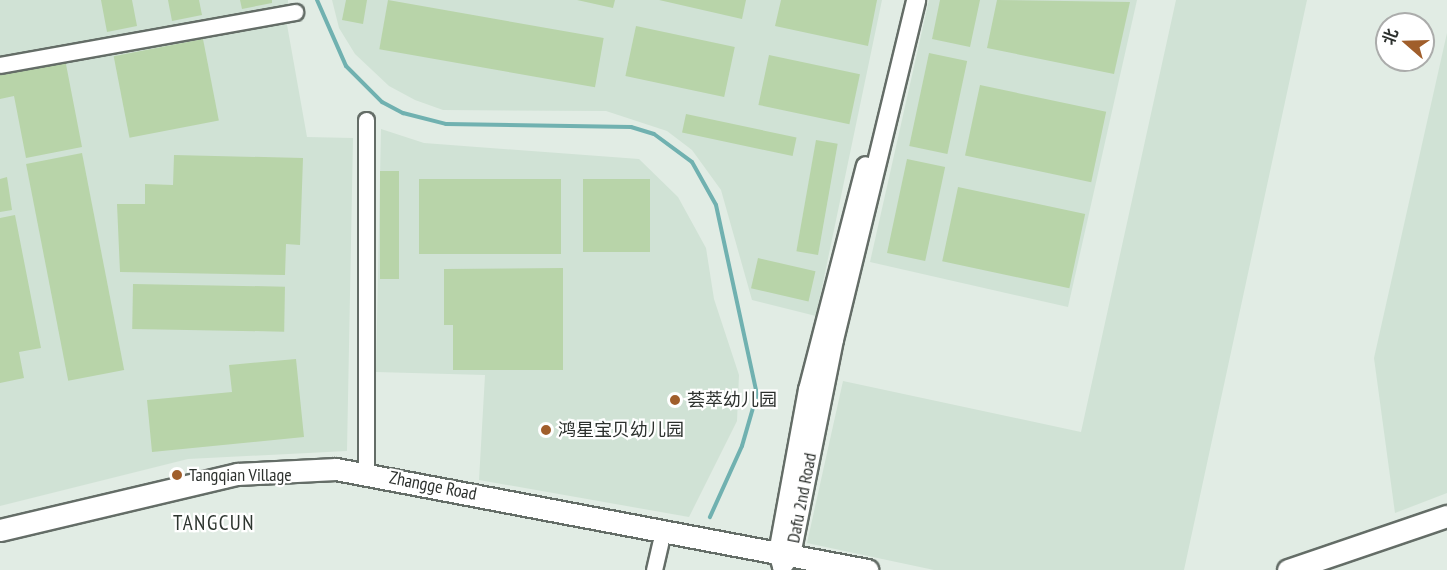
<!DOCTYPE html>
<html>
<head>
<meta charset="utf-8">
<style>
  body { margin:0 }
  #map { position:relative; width:1447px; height:570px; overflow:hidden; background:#e1ece4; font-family:"PT Sans Narrow","Noto Sans SC",sans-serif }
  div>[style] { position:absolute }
  .built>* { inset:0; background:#d0e2d5 }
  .stream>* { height:4px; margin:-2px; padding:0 2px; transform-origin:2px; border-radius:2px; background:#70b1b0 }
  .building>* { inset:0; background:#b8d4a9; transform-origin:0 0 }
  .roads { filter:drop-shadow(2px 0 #646d67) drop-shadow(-2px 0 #646d67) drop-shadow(0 2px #646d67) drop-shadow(0 -2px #646d67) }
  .minor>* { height:15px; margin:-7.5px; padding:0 7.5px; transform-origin:7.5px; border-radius:7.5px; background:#fff }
  .tertiary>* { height:18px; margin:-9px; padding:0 9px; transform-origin:9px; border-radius:9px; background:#fff }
  .secondary>* { height:21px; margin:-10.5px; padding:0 10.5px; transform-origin:10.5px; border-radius:10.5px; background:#fff }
  .dots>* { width:16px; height:16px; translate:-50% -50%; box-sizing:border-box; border:3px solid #fff; border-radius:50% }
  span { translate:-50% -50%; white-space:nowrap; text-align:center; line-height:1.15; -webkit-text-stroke:4.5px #fff; paint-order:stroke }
  .poi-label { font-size:18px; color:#2c302d }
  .left { translate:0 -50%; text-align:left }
  .street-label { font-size:18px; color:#2c302d }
  .quarter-label { font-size:21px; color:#2d352f; letter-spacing:1.5px }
  .north { position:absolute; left:1375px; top:12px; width:60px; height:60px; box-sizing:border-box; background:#fff; border:2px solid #abacab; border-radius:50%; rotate:290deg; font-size:16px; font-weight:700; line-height:24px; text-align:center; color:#2c302d }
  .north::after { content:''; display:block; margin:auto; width:21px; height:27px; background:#a05e2b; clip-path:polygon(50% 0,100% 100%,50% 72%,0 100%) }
</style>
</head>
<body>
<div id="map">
  <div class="built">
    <div style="clip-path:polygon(0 0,288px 0,288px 5px,0 58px)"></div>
    <div style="clip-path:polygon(332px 0,882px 0,816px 316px,752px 300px,721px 190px,692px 150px,667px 131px,606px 111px,443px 110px,415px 100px,389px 86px,355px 54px,339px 28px)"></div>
    <div style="clip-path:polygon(929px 0,1137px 0,1068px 307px,870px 262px)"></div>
    <div style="clip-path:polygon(1176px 0,1307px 0,1184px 570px,934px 570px,807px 543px,843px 381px,1081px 432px)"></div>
    <div style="clip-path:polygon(286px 19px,307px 137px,353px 138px,347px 451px,188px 459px,0 506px,0 71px)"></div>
    <div style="clip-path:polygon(1447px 33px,1447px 493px,1395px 513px,1374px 358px)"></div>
    <div style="clip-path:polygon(381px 129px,424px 143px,639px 159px,678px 197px,706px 248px,714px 299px,739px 375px,737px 421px,689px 517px,479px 480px,485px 375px,376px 372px)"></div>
  </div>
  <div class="stream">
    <div style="left:317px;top:0;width:72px;rotate:66.3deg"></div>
    <div style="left:346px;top:66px;width:51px;rotate:45deg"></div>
    <div style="left:382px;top:102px;width:24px;rotate:28deg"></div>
    <div style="left:403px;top:113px;width:44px;rotate:14.3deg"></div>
    <div style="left:446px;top:124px;width:185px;rotate:0.9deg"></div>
    <div style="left:631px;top:127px;width:24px;rotate:17deg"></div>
    <div style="left:654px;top:134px;width:47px;rotate:36.4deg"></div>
    <div style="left:692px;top:162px;width:49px;rotate:60.8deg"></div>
    <div style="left:716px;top:205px;width:193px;rotate:77.8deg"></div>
    <div style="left:757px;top:394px;width:54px;rotate:106.1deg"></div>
    <div style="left:742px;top:446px;width:78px;rotate:114.3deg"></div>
  </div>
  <div class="building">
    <div style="clip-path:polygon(101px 0,132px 0,137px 26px,107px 32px)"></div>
    <div style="clip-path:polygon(168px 0,199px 0,202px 15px,172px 21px)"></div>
    <div style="clip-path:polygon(240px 0,272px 0,272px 3px,242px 9px)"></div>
    <div style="clip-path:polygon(346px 0,367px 0,363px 24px,342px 20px)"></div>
    <div style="left:388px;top:0;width:219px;height:50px;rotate:10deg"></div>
    <div style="clip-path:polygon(577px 0,615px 0,613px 8px)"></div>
    <div style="clip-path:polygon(659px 0,746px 0,742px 19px)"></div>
    <div style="clip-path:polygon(781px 0,877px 0,868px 46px,775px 26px)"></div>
    <div style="clip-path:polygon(940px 0,980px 0,970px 47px,932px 39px)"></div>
    <div style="clip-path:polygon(997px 0,1130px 2px,1114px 74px,987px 48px)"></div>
    <div style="left:636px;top:26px;width:101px;height:51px;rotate:12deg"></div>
    <div style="left:203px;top:39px;width:83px;height:91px;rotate:79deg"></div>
    <div style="left:929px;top:53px;width:39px;height:95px;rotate:12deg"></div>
    <div style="left:769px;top:55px;width:93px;height:51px;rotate:12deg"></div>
    <div style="clip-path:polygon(65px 59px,82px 147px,26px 158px,14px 96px,0 99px,0 72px)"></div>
    <div style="left:980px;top:85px;width:129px;height:72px;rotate:12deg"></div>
    <div style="left:686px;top:114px;width:113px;height:19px;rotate:12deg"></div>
    <div style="left:816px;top:140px;width:22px;height:113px;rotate:10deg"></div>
    <div style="left:82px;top:153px;width:221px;height:57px;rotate:79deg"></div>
    <div style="clip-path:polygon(174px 155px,303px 158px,300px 245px,286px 244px,285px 275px,120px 272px,117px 204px,145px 204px,145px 184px,173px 185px)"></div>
    <div style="left:907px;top:159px;width:39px;height:96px;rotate:12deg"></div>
    <div style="left:380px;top:171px;width:19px;height:108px"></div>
    <div style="clip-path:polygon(7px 177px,12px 210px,0 212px,0 179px)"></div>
    <div style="left:561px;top:179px;width:75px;height:142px;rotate:90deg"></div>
    <div style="left:583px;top:179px;width:67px;height:73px"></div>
    <div style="left:958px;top:187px;width:130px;height:76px;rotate:12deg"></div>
    <div style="clip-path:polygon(15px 215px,41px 348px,19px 352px,24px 378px,0 383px,0 218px)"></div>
    <div style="left:758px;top:258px;width:59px;height:31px;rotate:13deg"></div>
    <div style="clip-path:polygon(563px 268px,563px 370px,453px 370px,453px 325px,444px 325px,444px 269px)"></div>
    <div style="left:133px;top:284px;width:152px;height:45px;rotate:1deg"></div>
    <div style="clip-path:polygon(296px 359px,304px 437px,152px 452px,147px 400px,232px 392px,229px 365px)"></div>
  </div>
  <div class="roads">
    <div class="minor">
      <div style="left:0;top:65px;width:300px;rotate:-10.2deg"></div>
      <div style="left:366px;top:120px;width:353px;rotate:90deg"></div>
      <div style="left:654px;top:570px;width:28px;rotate:-77deg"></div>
    </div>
    <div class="tertiary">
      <div style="left:782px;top:566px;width:14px;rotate:-107deg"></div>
      <div style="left:778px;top:553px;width:166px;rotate:-79.6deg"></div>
      <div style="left:808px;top:390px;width:231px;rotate:-75.5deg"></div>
      <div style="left:782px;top:567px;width:15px;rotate:-53deg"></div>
      <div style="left:791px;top:555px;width:219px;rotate:-78.7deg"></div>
      <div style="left:834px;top:340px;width:350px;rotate:-76.4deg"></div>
    </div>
    <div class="secondary">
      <div style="left:0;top:530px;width:244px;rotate:-13.3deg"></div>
      <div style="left:237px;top:474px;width:99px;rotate:-2.9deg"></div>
      <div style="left:336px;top:469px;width:541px;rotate:10.77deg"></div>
      <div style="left:1288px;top:570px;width:168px;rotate:-18.8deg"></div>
    </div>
  </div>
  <div class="dots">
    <div style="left:675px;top:400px;background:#a05e2b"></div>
    <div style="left:546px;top:430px;background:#a05e2b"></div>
    <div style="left:177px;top:475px;background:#a05e2b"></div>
  </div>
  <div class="poi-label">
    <span class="left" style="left:687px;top:400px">荟萃幼儿园</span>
    <span class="left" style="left:558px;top:430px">鸿星宝贝幼儿园</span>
    <span class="left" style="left:189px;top:475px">Tangqian Village</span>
  </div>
  <div class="street-label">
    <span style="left:433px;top:486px;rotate:11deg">Zhangge Road</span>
    <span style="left:802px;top:498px;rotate:-79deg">Dafu 2nd Road</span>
  </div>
  <div class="quarter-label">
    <span style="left:214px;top:523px">TANGCUN</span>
  </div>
  <div class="north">北</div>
</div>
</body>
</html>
